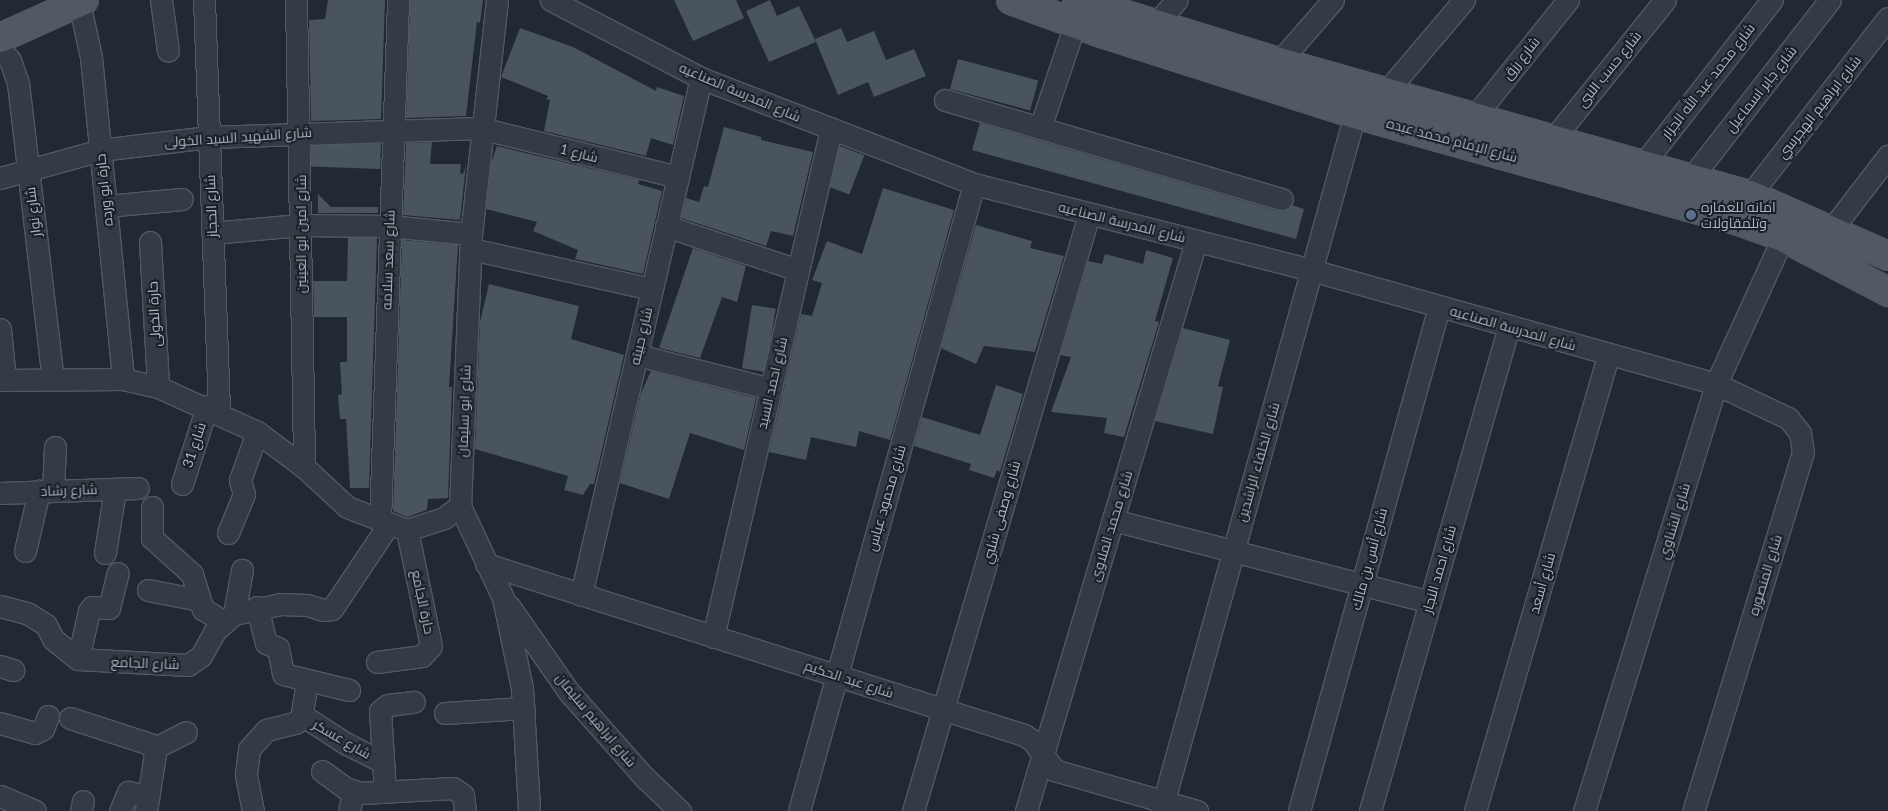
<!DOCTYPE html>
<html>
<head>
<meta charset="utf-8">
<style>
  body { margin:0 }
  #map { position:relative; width:1888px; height:811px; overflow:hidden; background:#212933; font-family:Lato,Cairo,sans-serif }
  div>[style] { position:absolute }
  .building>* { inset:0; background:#49545f; transform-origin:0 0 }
  .roads { filter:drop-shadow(1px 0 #515962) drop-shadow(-1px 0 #515962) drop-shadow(0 1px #515962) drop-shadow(0 -1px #515962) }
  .minor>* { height:21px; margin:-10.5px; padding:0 10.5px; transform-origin:10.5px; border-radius:10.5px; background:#343b44 }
  .major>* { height:28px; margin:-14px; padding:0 14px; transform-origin:14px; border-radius:14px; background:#515a64 }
  .dots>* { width:14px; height:14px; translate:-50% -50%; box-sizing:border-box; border:2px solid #192028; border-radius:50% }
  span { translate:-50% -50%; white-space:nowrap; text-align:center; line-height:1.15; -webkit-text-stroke:4px #192028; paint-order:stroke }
  .street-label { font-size:14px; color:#adb6c1 }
  .poi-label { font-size:14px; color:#adb6c1 }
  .left { translate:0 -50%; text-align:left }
</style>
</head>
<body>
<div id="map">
  <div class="building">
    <div style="clip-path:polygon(328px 0,385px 0,381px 119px,311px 121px,309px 20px,325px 19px)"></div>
    <div style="clip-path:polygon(410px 0,483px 0,480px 23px,477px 22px,466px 116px,406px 118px)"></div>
    <div style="clip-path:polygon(674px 0,736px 0,744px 18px,693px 41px)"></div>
    <div style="clip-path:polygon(770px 0,777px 16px,799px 6px,816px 42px,769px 62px,746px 11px)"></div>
    <div style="clip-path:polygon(520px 28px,573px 47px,656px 91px,657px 87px,684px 96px,673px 145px,651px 138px,646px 156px,544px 131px,550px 100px,546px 99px,548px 96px,501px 77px)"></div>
    <div style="clip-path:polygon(841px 28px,847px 42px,874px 31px,886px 60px,914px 49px,926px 76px,874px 97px,868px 82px,838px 95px,815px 39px)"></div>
    <div style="left:958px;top:59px;width:83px;height:31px;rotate:15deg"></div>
    <div style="clip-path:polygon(980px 123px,1278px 211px,1285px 211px,1292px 205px,1304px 209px,1296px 239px,972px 150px)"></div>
    <div style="clip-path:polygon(724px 127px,761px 137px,761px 140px,813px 152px,793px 236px,771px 231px,766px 246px,681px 218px,686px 198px,699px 202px,704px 186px,708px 187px)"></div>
    <div style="clip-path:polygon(432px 142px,430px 164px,461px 164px,460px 173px,463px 174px,466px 165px,460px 220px,403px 215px,406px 143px)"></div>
    <div style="left:381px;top:144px;width:25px;height:70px;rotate:92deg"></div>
    <div style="clip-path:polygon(497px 146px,639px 180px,638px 184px,662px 191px,643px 274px,575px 259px,578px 250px,533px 231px,537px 222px,486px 209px,491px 163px)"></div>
    <div style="left:840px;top:146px;width:26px;height:42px;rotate:21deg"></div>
    <div style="clip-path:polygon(883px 188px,954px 210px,890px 440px,859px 431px,856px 447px,811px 437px,806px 460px,769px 452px,801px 314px,812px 316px,822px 283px,812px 280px,827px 241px,862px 254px)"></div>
    <div style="clip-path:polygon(318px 194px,331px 207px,378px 207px,378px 213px,318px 213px)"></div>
    <div style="clip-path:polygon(976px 225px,1032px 241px,1030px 248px,1064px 256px,1035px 352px,984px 346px,976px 364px,941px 348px)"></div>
    <div style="clip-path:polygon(348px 238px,377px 238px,369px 488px,350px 488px,346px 419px,340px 419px,338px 395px,342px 394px,340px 362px,347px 362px,347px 317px,314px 317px,313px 281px,347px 281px)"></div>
    <div style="clip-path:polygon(402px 240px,458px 245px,449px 387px,452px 387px,448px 498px,428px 499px,427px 510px,407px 517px,393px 511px)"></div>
    <div style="clip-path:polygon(693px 248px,746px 266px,737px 302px,722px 297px,700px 358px,659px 348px)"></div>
    <div style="clip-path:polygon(1146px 250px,1173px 258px,1155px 321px,1159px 322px,1124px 437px,1104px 433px,1107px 418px,1051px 412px,1071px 357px,1060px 355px,1088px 261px,1102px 264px,1105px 254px,1143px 264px)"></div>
    <div style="clip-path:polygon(489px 284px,579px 306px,571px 339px,624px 355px,594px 484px,590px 484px,583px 495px,564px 490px,568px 476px,475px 449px,480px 322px)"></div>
    <div style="left:752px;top:305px;width:24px;height:64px;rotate:9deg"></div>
    <div style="clip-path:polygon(1183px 328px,1230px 340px,1218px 386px,1223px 387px,1213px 434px,1155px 421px)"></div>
    <div style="clip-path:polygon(651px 371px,756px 398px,744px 450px,690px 433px,669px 499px,620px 483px,641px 393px)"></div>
    <div style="clip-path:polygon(996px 385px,1023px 394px,1000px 472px,997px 470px,994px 478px,969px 470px,971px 464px,914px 446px,922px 417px,980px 435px)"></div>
  </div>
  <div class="roads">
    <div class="minor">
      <div style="left:161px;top:0;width:51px;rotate:82.2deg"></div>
      <div style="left:204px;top:0;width:412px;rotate:87.9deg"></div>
      <div style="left:296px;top:0;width:467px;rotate:89deg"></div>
      <div style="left:497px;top:0;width:235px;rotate:96.3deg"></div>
      <div style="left:471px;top:234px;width:272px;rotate:92.3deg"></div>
      <div style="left:460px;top:506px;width:102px;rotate:64.9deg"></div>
      <div style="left:503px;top:598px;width:92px;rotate:78.1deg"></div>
      <div style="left:522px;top:688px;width:123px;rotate:86.7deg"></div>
      <div style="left:551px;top:0;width:169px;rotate:27.5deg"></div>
      <div style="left:701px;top:78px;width:293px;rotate:21.2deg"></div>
      <div style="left:974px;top:184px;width:348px;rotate:14.3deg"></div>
      <div style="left:1311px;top:270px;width:421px;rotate:15.7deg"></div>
      <div style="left:1716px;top:384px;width:80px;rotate:25.3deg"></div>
      <div style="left:1788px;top:418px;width:19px;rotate:51deg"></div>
      <div style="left:1800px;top:433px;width:19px;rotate:81deg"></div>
      <div style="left:1803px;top:452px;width:375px;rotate:107deg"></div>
      <div style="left:79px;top:2px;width:56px;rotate:77.7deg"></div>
      <div style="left:91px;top:57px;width:324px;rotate:84.3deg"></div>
      <div style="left:1154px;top:26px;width:35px;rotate:-49deg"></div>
      <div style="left:0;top:50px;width:14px;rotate:45deg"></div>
      <div style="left:10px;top:60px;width:24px;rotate:71deg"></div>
      <div style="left:18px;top:83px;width:298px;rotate:83.3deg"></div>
      <div style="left:1279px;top:62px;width:82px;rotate:-48.9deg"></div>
      <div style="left:1386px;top:92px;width:121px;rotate:-49.7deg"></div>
      <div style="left:945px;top:100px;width:351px;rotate:16.4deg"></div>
      <div style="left:1475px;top:116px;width:149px;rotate:-51.3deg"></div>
      <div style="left:1040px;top:128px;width:110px;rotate:-71.4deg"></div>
      <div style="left:1554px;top:138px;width:177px;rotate:-51.2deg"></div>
      <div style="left:1644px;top:163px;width:207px;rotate:-51.9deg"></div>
      <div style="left:1692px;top:177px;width:224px;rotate:-52.1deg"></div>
      <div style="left:0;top:178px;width:104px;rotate:-15.6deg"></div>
      <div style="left:100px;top:150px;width:110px;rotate:-6.8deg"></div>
      <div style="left:209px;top:137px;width:271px;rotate:-1.9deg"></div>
      <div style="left:480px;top:128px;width:204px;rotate:13.9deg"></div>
      <div style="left:1750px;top:195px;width:224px;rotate:-52.1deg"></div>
      <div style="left:106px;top:206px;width:76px;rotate:-5.3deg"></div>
      <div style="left:666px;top:226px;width:139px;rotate:18.4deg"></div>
      <div style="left:212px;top:233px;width:88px;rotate:-5.2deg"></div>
      <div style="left:300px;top:225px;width:89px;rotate:0.6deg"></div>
      <div style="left:389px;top:226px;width:82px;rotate:5.6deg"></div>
      <div style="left:150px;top:242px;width:145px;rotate:86.8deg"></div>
      <div style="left:1821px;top:243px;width:110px;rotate:-52.4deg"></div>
      <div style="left:471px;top:249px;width:185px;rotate:12.5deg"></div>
      <div style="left:0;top:329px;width:51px;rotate:84.4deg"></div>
      <div style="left:637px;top:355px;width:138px;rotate:14.2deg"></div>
      <div style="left:0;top:380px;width:123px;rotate:-0.5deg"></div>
      <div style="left:123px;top:379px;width:36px;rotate:13deg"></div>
      <div style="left:158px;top:387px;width:109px;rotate:24.4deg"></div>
      <div style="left:257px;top:432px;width:59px;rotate:36.7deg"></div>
      <div style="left:304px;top:467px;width:59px;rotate:42.9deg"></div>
      <div style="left:347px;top:507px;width:64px;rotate:21deg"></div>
      <div style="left:407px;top:530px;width:39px;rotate:-18deg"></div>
      <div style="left:444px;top:518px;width:20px;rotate:-37deg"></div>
      <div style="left:182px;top:484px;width:82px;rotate:-72.2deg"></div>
      <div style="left:53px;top:490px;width:43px;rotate:-87.3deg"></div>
      <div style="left:0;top:493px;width:138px;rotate:-2.1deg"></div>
      <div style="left:152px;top:507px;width:31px;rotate:90deg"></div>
      <div style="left:152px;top:538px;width:54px;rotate:42deg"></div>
      <div style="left:192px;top:574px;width:37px;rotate:73deg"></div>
      <div style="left:203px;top:609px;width:25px;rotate:32deg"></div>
      <div style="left:1113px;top:520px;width:327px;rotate:14.5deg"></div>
      <div style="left:380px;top:521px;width:521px;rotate:-88.02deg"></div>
      <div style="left:228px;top:533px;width:42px;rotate:-67.7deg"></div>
      <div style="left:244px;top:494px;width:15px;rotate:-106deg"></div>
      <div style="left:240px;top:480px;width:51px;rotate:-70.5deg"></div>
      <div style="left:25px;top:551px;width:62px;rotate:-76.9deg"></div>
      <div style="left:105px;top:553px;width:65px;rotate:-81.1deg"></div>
      <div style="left:486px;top:564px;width:565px;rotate:17.63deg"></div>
      <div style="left:1024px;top:735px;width:11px;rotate:34deg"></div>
      <div style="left:1033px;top:741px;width:36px;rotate:54deg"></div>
      <div style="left:1054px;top:770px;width:149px;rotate:16deg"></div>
      <div style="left:148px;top:590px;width:52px;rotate:11.1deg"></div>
      <div style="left:581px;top:595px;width:531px;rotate:-76.93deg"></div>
      <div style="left:0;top:606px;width:28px;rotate:15deg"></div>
      <div style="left:27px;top:613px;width:22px;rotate:32deg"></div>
      <div style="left:46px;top:625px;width:16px;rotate:63deg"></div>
      <div style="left:53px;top:639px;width:32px;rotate:39deg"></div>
      <div style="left:78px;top:659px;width:110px;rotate:3.1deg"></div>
      <div style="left:188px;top:665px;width:16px;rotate:-35deg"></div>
      <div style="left:201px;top:656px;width:29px;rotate:-61deg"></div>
      <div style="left:215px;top:631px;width:25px;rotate:-42deg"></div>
      <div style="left:234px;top:614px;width:48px;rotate:-12deg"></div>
      <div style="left:281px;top:604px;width:26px;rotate:2deg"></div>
      <div style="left:307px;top:605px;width:17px;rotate:17deg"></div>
      <div style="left:323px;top:610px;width:9px;rotate:-6deg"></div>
      <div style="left:332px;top:609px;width:102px;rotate:-56.2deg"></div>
      <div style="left:509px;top:606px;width:103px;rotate:55.2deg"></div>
      <div style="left:568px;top:691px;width:115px;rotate:48.5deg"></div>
      <div style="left:644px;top:777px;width:50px;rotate:43.4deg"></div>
      <div style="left:257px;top:607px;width:37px;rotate:76deg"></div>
      <div style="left:266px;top:643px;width:13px;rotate:23deg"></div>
      <div style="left:278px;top:648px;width:26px;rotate:79deg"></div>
      <div style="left:283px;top:674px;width:68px;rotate:13.6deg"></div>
      <div style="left:234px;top:614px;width:45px;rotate:-79.7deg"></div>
      <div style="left:713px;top:637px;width:522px;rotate:-76.92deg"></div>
      <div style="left:78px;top:659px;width:49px;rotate:-77.1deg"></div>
      <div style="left:89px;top:611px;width:5px;rotate:-53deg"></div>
      <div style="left:92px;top:607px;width:17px;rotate:3deg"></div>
      <div style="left:109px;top:608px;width:36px;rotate:-76deg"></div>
      <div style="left:377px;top:662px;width:45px;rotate:-7.6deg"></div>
      <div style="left:422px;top:656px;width:13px;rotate:-48deg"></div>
      <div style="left:431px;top:646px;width:118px;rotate:-101.7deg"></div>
      <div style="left:0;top:666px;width:14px;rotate:17deg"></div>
      <div style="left:445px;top:713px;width:79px;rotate:-3.6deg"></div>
      <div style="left:302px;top:715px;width:51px;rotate:33.1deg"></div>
      <div style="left:345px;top:743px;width:42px;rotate:26.6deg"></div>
      <div style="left:70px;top:718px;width:84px;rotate:18deg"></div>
      <div style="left:150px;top:744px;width:11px;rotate:63deg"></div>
      <div style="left:155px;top:754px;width:58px;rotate:99deg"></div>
      <div style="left:0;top:723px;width:36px;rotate:16deg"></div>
      <div style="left:35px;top:733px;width:9px;rotate:-27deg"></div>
      <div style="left:43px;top:729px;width:14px;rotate:-69deg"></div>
      <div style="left:153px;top:749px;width:37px;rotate:-27deg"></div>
      <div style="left:322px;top:771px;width:29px;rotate:36deg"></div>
      <div style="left:345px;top:788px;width:17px;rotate:17deg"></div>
      <div style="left:361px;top:793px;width:92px;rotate:-3.1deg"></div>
      <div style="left:453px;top:788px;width:12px;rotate:35deg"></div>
      <div style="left:463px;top:795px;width:16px;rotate:83deg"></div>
      <div style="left:385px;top:792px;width:81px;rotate:-93.5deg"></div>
      <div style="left:380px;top:711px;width:10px;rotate:-37deg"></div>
      <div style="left:388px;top:705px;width:26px;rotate:-7deg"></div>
      <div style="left:0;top:796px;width:38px;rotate:23deg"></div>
      <div style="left:81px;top:811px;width:10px;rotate:-79deg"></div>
      <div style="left:120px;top:811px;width:21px;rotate:-67deg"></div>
      <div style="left:128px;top:792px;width:21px;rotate:14deg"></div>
      <div style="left:253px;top:811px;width:38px;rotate:-101deg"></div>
      <div style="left:246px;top:774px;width:25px;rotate:-83deg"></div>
      <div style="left:249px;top:749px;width:25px;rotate:-48deg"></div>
      <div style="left:266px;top:730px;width:30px;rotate:-14deg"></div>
      <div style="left:295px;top:723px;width:7px;rotate:-34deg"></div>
      <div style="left:301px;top:719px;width:37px;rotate:-81deg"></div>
      <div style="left:349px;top:811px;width:19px;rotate:-78deg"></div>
      <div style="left:799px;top:811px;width:651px;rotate:-74.41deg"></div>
      <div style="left:913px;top:811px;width:622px;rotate:-73.57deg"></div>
      <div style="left:1026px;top:811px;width:595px;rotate:-73.39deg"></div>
      <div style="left:1161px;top:811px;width:723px;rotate:-74.45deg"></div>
      <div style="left:1299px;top:811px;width:523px;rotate:-74.48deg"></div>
      <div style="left:1370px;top:811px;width:505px;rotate:-74.01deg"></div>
      <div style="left:1475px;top:811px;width:476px;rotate:-73.7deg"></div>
      <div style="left:1584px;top:811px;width:447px;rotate:-72.8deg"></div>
      <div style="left:1716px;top:384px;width:162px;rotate:-65.5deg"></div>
    </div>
    <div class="major">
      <div style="left:1011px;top:0;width:99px;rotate:20.1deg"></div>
      <div style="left:1104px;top:34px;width:263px;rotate:17.7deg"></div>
      <div style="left:1355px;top:114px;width:402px;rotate:15.6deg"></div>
      <div style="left:1742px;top:222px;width:44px;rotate:20.1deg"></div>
      <div style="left:1783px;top:237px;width:119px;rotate:27.6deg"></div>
      <div style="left:1077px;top:0;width:211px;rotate:17.1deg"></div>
      <div style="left:1279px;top:62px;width:489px;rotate:15.8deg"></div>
      <div style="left:1750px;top:195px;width:151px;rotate:23.8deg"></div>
      <div style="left:0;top:38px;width:92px;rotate:-24.3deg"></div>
    </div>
  </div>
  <div class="dots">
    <div style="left:1691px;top:215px;background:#5c6f8a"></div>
  </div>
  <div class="street-label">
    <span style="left:1521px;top:58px;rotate:-51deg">شارع رزق</span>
    <span style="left:1609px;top:69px;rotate:-51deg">شارع حسب النبى</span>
    <span style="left:1708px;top:81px;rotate:-52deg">شارع محمد عبد الله الجزار</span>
    <span style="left:1761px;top:89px;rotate:-52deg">شارع جابر اسماعيل</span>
    <span style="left:740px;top:92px;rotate:23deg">شارع المدرسة الصناعيه</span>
    <span style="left:1819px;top:107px;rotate:-52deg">شارع ابراهيم الهجرسي</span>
    <span style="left:238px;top:137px;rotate:-4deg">شارع الشهيد السيد الخولى</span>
    <span style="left:1452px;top:140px;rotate:15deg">شارع الإمام محمد عبده</span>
    <span style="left:579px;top:153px;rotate:14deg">شارع 1</span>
    <span style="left:104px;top:190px;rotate:-96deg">حارة ابو ورده</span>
    <span style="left:211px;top:206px;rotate:-92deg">شارع الحجاز</span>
    <span style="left:33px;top:212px;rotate:-97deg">شارع نوار</span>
    <span style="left:1122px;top:222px;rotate:14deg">شارع المدرسة الصناعيه</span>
    <span style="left:301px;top:234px;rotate:-90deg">شارع امين ابو العينين</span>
    <span style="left:388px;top:260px;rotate:-88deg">شارع سعد سلامه</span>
    <span style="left:154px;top:314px;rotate:-93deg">حارة الخولى</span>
    <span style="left:1513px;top:328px;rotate:16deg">شارع المدرسة الصناعيه</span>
    <span style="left:641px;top:336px;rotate:-77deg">شارع حبيته</span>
    <span style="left:772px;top:383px;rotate:-77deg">شارع احمد السيد</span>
    <span style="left:464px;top:411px;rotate:-88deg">شارع ابو سليمان</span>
    <span style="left:194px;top:445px;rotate:-72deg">شارع 31</span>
    <span style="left:1258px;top:462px;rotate:-74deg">شارع الخلفاء الراشدين</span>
    <span style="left:69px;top:490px;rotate:-2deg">شارع رشاد</span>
    <span style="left:886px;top:498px;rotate:-74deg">شارع محمود عباس</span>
    <span style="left:1001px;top:512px;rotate:-74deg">شارع وصفى شلبي</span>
    <span style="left:1674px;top:521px;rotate:-73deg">شارع الشناوي</span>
    <span style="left:1111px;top:526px;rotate:-73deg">شارع محمد الملاوى</span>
    <span style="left:1369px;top:559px;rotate:-75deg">شارع أنس بن مالك</span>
    <span style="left:1439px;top:569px;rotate:-74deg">شارع احمد النجار</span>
    <span style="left:1765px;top:575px;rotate:-73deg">شارع المنصوره</span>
    <span style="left:1542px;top:583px;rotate:-74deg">شارع أسعد</span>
    <span style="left:423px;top:602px;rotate:78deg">حارة الجامع</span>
    <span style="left:145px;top:663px;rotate:2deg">شارع الجامع</span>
    <span style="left:849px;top:679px;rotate:18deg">شارع عبد الحكيم</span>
    <span style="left:596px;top:720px;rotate:50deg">شارع ابراهيم سليمان</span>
    <span style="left:342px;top:739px;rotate:30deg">شارع عسكر</span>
  </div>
  <div class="poi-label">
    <span class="left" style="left:1701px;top:215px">امانه للعماره<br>وتلمقاولات</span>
  </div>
</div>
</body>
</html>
